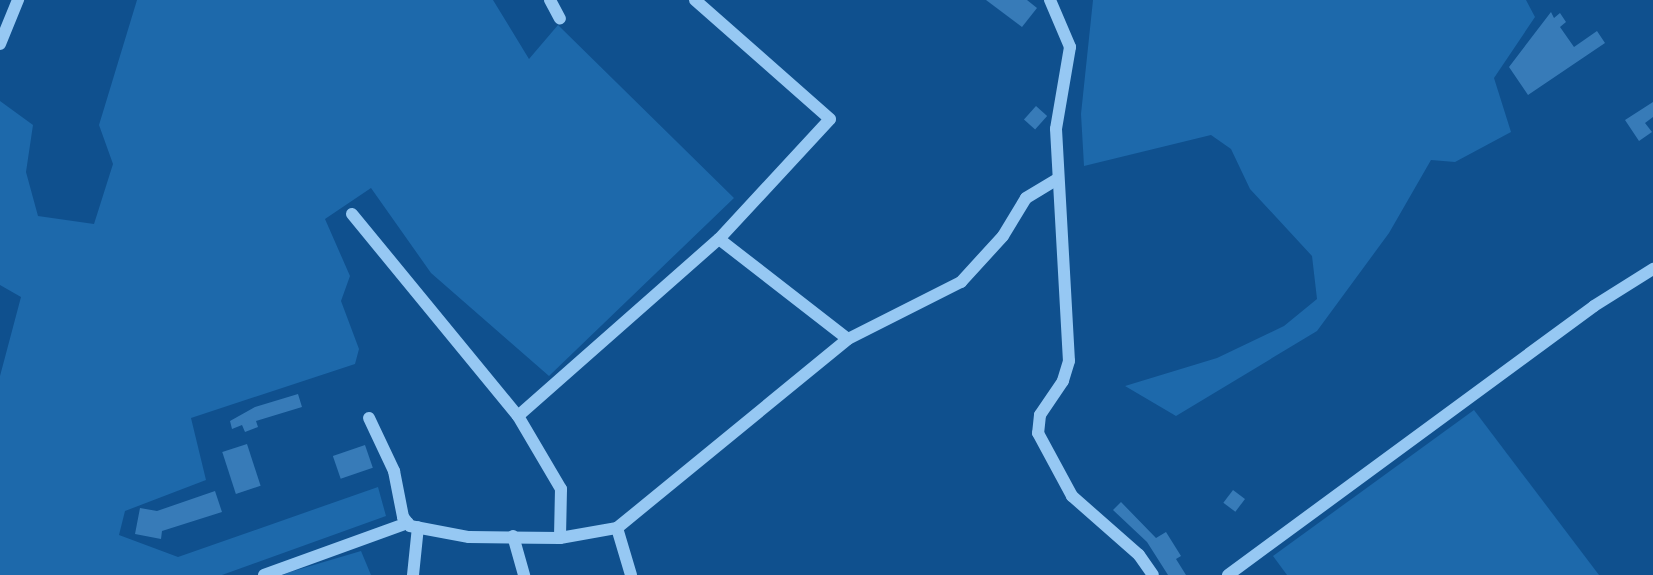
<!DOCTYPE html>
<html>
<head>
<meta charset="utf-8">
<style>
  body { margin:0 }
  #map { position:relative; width:1653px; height:575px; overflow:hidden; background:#0f508e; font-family:"IBM Plex Sans",sans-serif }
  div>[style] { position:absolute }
  .green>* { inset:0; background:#1d69ab }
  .building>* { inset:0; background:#377bb8; transform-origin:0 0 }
  .minor>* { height:12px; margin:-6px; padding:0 6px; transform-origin:6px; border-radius:6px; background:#96c8f3 }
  span { translate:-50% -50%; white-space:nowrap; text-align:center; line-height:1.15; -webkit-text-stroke:5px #0f508e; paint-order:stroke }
</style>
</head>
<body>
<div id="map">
  <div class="green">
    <div style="clip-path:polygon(137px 0,493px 0,529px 59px,558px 25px,734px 198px,549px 376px,431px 273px,371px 188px,325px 219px,350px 276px,341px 301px,359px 349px,355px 364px,191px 418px,206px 480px,125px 511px,119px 535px,178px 557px,378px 487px,386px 516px,222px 575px,0 575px,0 376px,21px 297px,0 285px,0 101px,33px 125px,26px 172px,38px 216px,94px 224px,113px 164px,99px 125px)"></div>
    <div style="clip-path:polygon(1093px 0,1526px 0,1535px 17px,1494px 78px,1511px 132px,1455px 162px,1431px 160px,1389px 233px,1317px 331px,1176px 416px,1125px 386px,1217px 358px,1284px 326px,1317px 299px,1312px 256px,1250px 189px,1231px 149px,1211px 135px,1084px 166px,1081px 114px)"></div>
    <div style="clip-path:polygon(1474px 410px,1599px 575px,1287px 575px,1273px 556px)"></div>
    <div style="clip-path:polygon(361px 551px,371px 575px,283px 575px,290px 572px)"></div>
  </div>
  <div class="building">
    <div style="clip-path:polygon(986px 0,1027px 0,1037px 8px,1022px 27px)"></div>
    <div style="clip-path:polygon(1551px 12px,1554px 18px,1560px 13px,1566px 22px,1560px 27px,1574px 47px,1597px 31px,1605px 43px,1528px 95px,1509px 67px)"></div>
    <div style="clip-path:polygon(1653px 102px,1653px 117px,1645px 123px,1652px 132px,1639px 141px,1625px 120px)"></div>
    <div style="left:1036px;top:106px;width:15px;height:18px;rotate:42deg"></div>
    <div style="clip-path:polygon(298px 394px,302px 407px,256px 421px,258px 427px,245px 432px,242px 425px,232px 429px,230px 421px,255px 407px)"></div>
    <div style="left:247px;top:444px;width:44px;height:26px;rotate:72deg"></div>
    <div style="left:365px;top:445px;width:24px;height:34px;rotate:71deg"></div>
    <div style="left:1233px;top:490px;width:15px;height:16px;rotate:37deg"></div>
    <div style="clip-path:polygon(215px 491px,222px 512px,162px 531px,161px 539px,135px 534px,140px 508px,157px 511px)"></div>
    <div style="clip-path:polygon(1121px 502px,1156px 538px,1166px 532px,1181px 556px,1176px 559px,1186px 575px,1168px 575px,1147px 542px,1113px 510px)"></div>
  </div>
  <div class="minor">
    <div style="left:550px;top:0;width:21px;rotate:62deg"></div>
    <div style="left:1050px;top:0;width:51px;rotate:66.9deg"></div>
    <div style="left:1070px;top:47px;width:83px;rotate:99.7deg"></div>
    <div style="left:1056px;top:129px;width:232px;rotate:86.8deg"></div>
    <div style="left:1069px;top:361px;width:21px;rotate:107deg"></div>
    <div style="left:1063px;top:381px;width:41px;rotate:124.1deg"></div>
    <div style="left:1040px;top:415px;width:18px;rotate:96deg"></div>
    <div style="left:1038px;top:433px;width:72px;rotate:61.6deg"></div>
    <div style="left:1072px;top:496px;width:89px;rotate:41.4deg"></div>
    <div style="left:1139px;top:555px;width:24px;rotate:55deg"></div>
    <div style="left:0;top:44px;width:48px;rotate:-67.8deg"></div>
    <div style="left:352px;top:214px;width:261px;rotate:50.6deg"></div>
    <div style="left:518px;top:416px;width:85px;rotate:59.5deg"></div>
    <div style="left:561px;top:489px;width:49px;rotate:91.2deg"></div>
    <div style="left:560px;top:538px;width:58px;rotate:-10deg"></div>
    <div style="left:617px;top:528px;width:298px;rotate:-39.3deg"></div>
    <div style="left:848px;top:339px;width:127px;rotate:-26.8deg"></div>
    <div style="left:961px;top:282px;width:62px;rotate:-47.6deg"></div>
    <div style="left:1003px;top:236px;width:44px;rotate:-58.8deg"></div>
    <div style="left:1026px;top:198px;width:37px;rotate:-31deg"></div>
    <div style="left:719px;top:239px;width:163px;rotate:37.8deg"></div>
    <div style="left:518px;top:416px;width:268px;rotate:-41.4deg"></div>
    <div style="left:719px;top:239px;width:163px;rotate:-47.2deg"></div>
    <div style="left:830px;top:119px;width:180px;rotate:-138.6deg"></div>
    <div style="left:369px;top:418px;width:59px;rotate:64.7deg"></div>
    <div style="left:394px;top:471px;width:47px;rotate:78.9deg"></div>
    <div style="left:403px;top:517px;width:11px;rotate:52deg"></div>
    <div style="left:410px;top:526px;width:60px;rotate:10.6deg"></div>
    <div style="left:469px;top:537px;width:91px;rotate:0.6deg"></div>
    <div style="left:617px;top:528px;width:49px;rotate:73.4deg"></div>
    <div style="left:513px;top:536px;width:41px;rotate:74.2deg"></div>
    <div style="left:264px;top:575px;width:153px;rotate:-19.9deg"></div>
    <div style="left:413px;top:575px;width:48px;rotate:-84.1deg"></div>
    <div style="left:1228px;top:575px;width:454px;rotate:-36.3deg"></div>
    <div style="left:1594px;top:306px;width:70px;rotate:-32.1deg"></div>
  </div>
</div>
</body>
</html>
